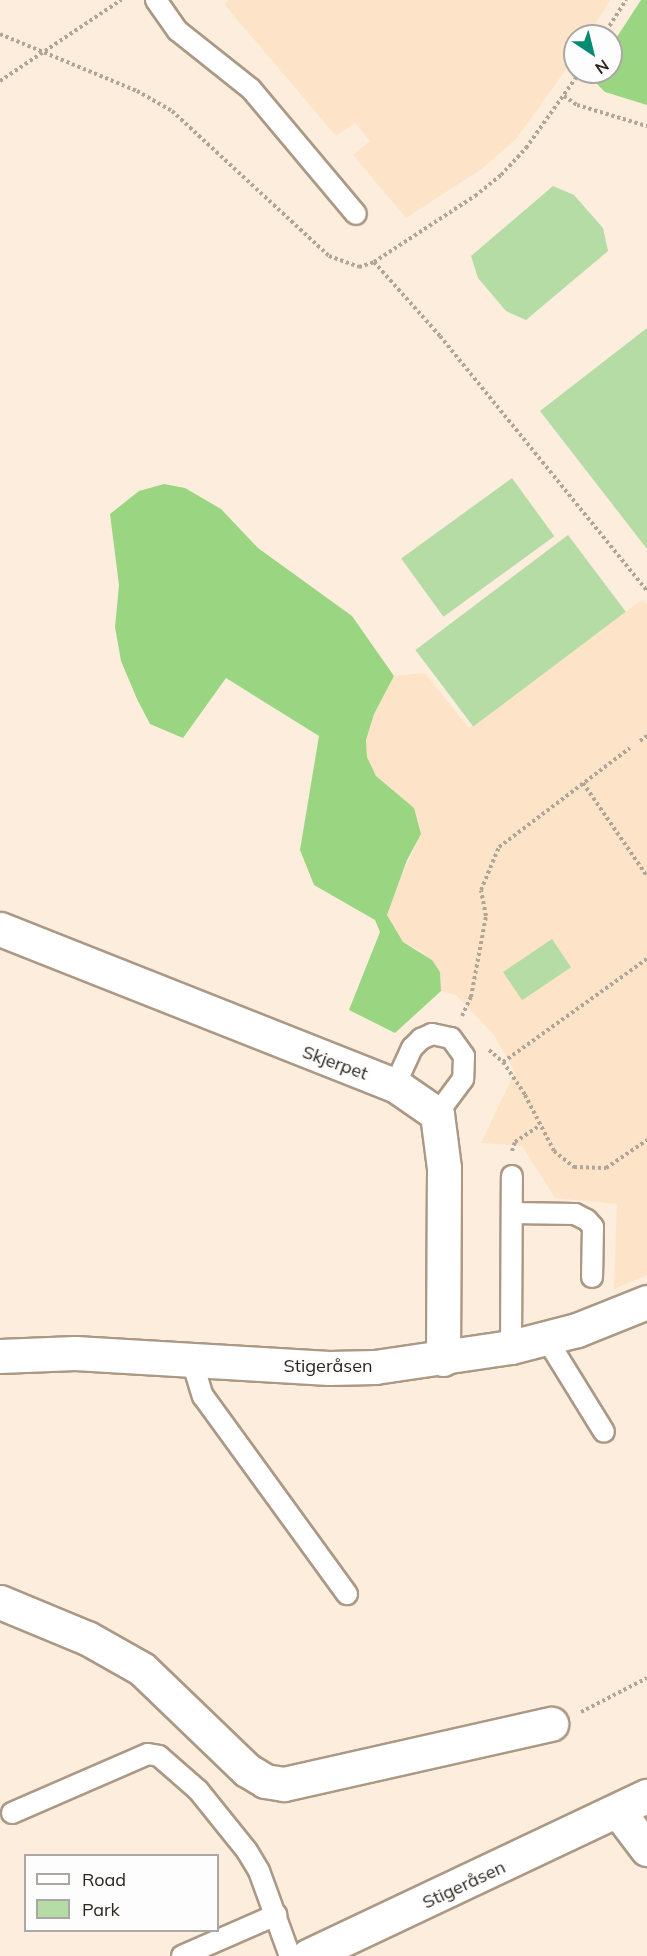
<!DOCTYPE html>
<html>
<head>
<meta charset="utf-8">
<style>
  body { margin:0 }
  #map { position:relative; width:647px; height:1956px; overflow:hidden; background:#fdeddc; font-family:Mulish,sans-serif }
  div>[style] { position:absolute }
  .built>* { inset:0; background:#fde4c8 }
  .green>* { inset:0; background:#b5dca5; transform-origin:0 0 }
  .forest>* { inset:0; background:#9ad582 }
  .path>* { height:4px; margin-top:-2px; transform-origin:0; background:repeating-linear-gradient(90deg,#b1a597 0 3px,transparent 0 6px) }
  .roads { filter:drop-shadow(2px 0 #ab9985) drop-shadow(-2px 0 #ab9985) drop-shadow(0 2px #ab9985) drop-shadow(0 -2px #ab9985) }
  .lane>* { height:20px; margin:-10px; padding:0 10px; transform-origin:10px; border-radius:10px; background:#fff }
  .street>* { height:33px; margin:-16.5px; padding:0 16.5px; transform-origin:16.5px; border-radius:16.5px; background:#fff }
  span { translate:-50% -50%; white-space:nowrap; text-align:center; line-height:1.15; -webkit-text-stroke:5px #fdfdfd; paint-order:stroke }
  .street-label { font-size:18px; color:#2d261e }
  .legend { position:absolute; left:24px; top:1854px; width:195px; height:78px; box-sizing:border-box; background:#fdfdfd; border:2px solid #aaa7a4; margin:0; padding:8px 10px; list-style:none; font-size:18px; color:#2d261e }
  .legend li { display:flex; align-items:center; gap:12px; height:30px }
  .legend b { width:30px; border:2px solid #aaa7a4 }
  .north { position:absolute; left:563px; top:24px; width:60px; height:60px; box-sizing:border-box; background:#fdfdfd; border:2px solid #aaa7a4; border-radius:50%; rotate:145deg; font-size:16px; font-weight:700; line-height:24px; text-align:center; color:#2d261e }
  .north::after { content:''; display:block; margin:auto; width:21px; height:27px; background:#048b71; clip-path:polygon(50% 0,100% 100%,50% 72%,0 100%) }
</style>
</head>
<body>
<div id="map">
  <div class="built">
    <div style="clip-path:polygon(229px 0,610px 0,588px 36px,575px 36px,575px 57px,516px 139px,483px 168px,406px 218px,353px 155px,370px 141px,355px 123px,336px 136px,224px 4px)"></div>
    <div style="clip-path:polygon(643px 599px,647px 604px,647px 1275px,614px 1289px,617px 1204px,555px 1198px,522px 1146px,481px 1143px,515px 1072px,494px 1035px,456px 995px,441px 991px,440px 972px,423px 952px,403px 942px,392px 928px,387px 915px,391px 900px,421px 833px,376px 776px,367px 757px,366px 740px,374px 714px,394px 676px,425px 673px,469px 728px)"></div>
  </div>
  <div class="green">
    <div style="clip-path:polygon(553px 186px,574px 195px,603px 228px,608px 251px,526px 320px,506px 311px,478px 278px,471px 256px)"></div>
    <div style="clip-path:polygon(647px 328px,647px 549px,540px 411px)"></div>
    <div style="left:512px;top:478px;width:72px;height:137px;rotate:54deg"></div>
    <div style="left:568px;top:535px;width:96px;height:191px;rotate:53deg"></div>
    <div style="left:552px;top:939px;width:34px;height:59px;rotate:56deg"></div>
  </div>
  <div class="forest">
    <div style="clip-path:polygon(641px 0,647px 0,647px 105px,605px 92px,595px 82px,596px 72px,611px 72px,611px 46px)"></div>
    <div style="clip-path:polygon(164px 484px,185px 488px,221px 509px,258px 548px,352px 616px,394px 676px,374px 714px,366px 740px,367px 757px,376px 776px,414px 808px,421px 834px,407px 860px,387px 915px,403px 942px,432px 960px,440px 972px,441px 991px,395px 1033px,349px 1010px,380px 932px,375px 920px,314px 885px,300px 850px,319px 736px,226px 678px,183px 738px,150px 724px,137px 699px,121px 661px,115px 627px,119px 585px,110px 514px,139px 491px)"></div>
  </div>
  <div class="path">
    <div style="left:0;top:34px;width:148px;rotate:22.6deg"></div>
    <div style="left:137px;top:91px;width:40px;rotate:29.7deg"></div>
    <div style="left:172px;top:111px;width:214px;rotate:42.7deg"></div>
    <div style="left:329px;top:256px;width:32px;rotate:20deg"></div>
    <div style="left:359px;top:267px;width:16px;rotate:-18deg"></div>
    <div style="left:374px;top:262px;width:99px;rotate:48.3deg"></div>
    <div style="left:440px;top:336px;width:328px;rotate:50.9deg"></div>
    <div style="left:603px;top:36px;width:43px;rotate:-57.4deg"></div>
    <div style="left:0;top:81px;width:146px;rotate:-33.8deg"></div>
    <div style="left:564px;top:96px;width:16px;rotate:35deg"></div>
    <div style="left:577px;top:105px;width:73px;rotate:16.7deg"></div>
    <div style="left:374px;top:262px;width:121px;rotate:-33.2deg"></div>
    <div style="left:475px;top:196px;width:33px;rotate:-39deg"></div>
    <div style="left:501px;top:175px;width:37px;rotate:-47deg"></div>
    <div style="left:526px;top:148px;width:93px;rotate:-54.6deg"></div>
    <div style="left:640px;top:741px;width:9px;rotate:-36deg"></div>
    <div style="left:583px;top:783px;width:113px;rotate:55.5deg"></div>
    <div style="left:462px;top:1016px;width:21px;rotate:-65deg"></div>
    <div style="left:471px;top:997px;width:82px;rotate:-79.5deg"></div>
    <div style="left:486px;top:916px;width:26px;rotate:-101deg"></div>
    <div style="left:481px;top:890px;width:47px;rotate:-67.3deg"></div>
    <div style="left:499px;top:847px;width:164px;rotate:-37.1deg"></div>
    <div style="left:489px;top:1050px;width:18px;rotate:41deg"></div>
    <div style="left:503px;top:1062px;width:40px;rotate:56deg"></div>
    <div style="left:525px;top:1095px;width:63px;rotate:62.6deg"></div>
    <div style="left:554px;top:1151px;width:26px;rotate:39deg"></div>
    <div style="left:574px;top:1167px;width:32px;rotate:2deg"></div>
    <div style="left:606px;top:1168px;width:50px;rotate:-34.3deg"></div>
    <div style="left:503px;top:1062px;width:177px;rotate:-35.6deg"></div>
    <div style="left:512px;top:1151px;width:9px;rotate:-72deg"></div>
    <div style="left:515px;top:1142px;width:29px;rotate:-34deg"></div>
    <div style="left:581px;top:1712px;width:74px;rotate:-27.3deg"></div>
  </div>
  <div class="roads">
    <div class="lane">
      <div style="left:156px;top:0;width:38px;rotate:55deg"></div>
      <div style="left:178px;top:31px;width:93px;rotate:38.5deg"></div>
      <div style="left:251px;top:89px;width:163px;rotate:50deg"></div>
      <div style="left:395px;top:1085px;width:41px;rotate:-65.3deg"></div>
      <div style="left:412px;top:1048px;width:13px;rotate:-45deg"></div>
      <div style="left:421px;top:1039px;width:12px;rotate:-24deg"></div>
      <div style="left:432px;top:1034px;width:19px;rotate:12deg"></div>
      <div style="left:451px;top:1038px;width:22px;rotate:54deg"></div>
      <div style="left:464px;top:1056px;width:23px;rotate:92deg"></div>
      <div style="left:463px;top:1079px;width:44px;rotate:126.6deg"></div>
      <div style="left:512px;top:1213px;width:63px;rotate:0.9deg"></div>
      <div style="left:575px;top:1214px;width:13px;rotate:27deg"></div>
      <div style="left:587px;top:1220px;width:9px;rotate:49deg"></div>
      <div style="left:593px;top:1227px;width:50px;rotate:91.1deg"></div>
      <div style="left:546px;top:1338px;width:110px;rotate:58.3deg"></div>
      <div style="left:511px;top:1347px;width:171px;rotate:-89.7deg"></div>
      <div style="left:192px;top:1361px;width:37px;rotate:73deg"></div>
      <div style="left:203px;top:1396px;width:245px;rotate:54deg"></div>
      <div style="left:12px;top:1813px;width:148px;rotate:-23.5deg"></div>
      <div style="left:148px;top:1754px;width:11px;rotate:10deg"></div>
      <div style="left:159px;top:1756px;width:52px;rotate:41.1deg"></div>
      <div style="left:198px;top:1790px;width:78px;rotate:51.2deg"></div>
      <div style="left:247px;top:1851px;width:23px;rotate:59deg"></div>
      <div style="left:259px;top:1871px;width:90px;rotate:70deg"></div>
      <div style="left:182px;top:1956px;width:103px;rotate:-23.6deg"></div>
    </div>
    <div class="street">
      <div style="left:0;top:929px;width:425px;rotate:21.6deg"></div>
      <div style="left:395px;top:1085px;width:51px;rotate:34.6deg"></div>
      <div style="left:437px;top:1114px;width:54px;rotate:82.6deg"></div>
      <div style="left:444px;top:1168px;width:191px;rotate:90.3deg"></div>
      <div style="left:0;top:1356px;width:75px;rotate:-2.3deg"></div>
      <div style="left:75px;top:1353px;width:254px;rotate:3.4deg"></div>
      <div style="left:329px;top:1368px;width:46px;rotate:-1.2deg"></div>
      <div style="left:375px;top:1367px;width:137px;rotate:-8.4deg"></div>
      <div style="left:511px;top:1347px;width:68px;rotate:-14.4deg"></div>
      <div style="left:577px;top:1330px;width:75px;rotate:-21.8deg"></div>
      <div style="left:0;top:1602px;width:94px;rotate:22.5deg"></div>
      <div style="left:87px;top:1638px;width:63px;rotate:29.4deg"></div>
      <div style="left:142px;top:1669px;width:146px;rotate:43.9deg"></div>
      <div style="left:247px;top:1770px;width:21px;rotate:31deg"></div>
      <div style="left:265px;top:1781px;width:19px;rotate:9deg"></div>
      <div style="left:284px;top:1784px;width:274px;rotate:-12.7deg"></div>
      <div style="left:618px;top:1811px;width:48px;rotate:52.7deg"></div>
      <div style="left:308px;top:1956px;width:375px;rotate:-25.3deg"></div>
    </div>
  </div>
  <div class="street-label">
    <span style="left:335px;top:1063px;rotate:20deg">Skjerpet</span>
    <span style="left:328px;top:1366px">Stigeråsen</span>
    <span style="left:464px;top:1885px;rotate:-25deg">Stigeråsen</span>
  </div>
  <ul class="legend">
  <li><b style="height:8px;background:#fff"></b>Road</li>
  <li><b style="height:16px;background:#b5dca5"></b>Park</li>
  </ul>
  <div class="north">N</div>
</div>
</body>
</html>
